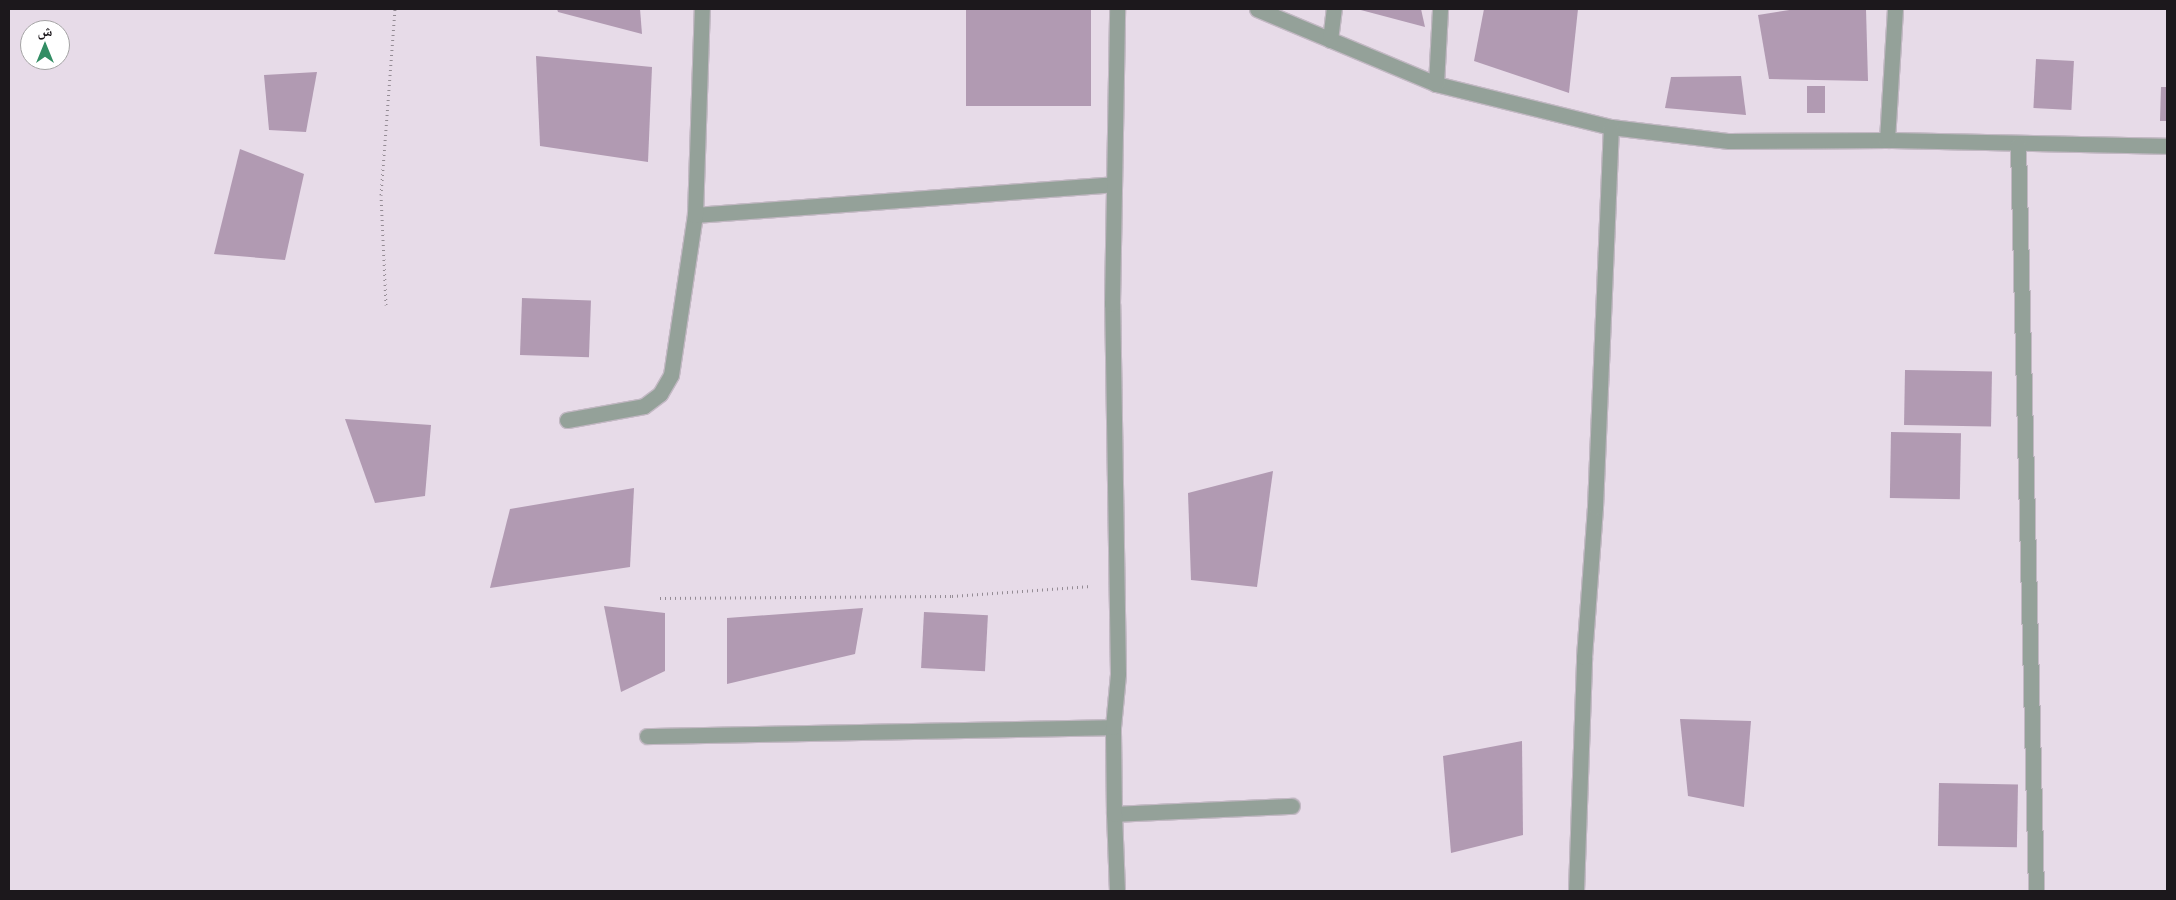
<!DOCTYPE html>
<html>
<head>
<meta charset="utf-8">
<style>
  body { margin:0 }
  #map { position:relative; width:2176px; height:900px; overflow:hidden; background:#e7dbe8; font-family:Roboto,"Noto Naskh Arabic",sans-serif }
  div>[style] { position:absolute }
  .building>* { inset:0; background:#b19ab2; transform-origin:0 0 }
  .path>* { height:3px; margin-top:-1.5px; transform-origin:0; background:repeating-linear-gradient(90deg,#958c95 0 1px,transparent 0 5px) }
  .roads { filter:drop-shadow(1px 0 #c2b8c3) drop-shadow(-1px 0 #c2b8c3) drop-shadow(0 1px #c2b8c3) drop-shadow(0 -1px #c2b8c3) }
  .minor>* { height:15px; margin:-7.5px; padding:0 7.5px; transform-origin:7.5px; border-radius:7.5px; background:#94a199 }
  span { translate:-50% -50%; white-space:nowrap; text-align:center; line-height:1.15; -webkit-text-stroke:4px #fff; paint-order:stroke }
  .frame { position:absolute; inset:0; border:10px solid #1c181c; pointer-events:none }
  .north { position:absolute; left:20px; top:20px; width:50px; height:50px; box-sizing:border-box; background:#fff; border:1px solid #a4a3a4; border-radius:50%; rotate:0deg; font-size:14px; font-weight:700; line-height:20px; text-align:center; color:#1c181c }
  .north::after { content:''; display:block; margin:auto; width:18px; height:22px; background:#328d64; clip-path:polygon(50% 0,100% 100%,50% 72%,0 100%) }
</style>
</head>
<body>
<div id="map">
  <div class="building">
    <div style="clip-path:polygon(557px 9px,640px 9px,642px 34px,558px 12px)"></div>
    <div style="left:966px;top:9px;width:125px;height:97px"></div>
    <div style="clip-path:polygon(1357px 9px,1421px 9px,1425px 27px)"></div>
    <div style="clip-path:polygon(1484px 9px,1578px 9px,1569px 93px,1474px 61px)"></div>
    <div style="clip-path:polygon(1796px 9px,1866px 9px,1868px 81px,1769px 79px,1758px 15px)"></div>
    <div style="clip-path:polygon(536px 56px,652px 67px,648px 162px,540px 146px)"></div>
    <div style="left:2036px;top:59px;width:38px;height:49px;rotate:3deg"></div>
    <div style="clip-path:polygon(317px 72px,306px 132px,269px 130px,264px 75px)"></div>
    <div style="clip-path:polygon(1741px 76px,1746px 115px,1665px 108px,1671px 77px)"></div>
    <div style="left:1807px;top:86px;width:18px;height:27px"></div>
    <div style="clip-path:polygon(2161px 87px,2167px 87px,2167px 121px,2160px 121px)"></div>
    <div style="clip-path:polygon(240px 149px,304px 174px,285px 260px,214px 254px)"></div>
    <div style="left:522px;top:298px;width:69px;height:57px;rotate:2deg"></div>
    <div style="left:1905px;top:370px;width:87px;height:55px;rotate:1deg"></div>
    <div style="clip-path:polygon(345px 419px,431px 425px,425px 496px,375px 503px)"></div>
    <div style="left:1891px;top:432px;width:70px;height:66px;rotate:1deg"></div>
    <div style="clip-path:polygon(1273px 471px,1257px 587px,1191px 580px,1188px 493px)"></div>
    <div style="clip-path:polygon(634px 488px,630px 567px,490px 588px,510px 509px)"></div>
    <div style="clip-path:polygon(604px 606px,665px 613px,665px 671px,621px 692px)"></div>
    <div style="clip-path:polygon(863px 608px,855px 654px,727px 684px,727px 618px)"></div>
    <div style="left:924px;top:612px;width:64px;height:56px;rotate:3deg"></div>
    <div style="clip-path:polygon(1680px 719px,1751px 721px,1744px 807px,1688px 796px)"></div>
    <div style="clip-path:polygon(1522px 741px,1523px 835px,1451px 853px,1443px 756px)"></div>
    <div style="left:1939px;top:783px;width:79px;height:63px;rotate:1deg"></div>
  </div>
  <div class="path">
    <div style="left:386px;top:305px;width:110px;rotate:-92.6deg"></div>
    <div style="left:381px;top:195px;width:187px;rotate:-85.7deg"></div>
    <div style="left:660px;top:598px;width:292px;rotate:-0.4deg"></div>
    <div style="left:952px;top:596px;width:139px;rotate:-4.1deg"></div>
  </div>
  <div class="roads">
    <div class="minor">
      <div style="left:1257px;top:9px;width:194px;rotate:22.7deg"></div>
      <div style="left:1436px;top:84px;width:180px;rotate:13.8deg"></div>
      <div style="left:1611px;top:127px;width:119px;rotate:6.8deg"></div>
      <div style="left:1729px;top:141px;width:158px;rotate:-0.4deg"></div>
      <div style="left:1887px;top:140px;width:280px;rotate:1.2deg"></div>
      <div style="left:1330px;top:40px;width:31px;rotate:-83deg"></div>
      <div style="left:1436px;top:84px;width:75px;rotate:-86.9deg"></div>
      <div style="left:1887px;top:140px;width:131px;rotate:-86.5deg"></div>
      <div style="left:2018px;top:145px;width:746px;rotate:88.62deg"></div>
      <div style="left:695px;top:215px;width:419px;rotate:-4.2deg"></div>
      <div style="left:567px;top:420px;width:78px;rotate:-10.3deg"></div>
      <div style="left:644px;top:406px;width:20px;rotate:-37deg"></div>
      <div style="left:660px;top:394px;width:22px;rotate:-60deg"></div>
      <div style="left:671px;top:375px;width:162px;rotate:-81.5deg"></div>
      <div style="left:695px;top:215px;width:206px;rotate:-88.1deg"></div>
      <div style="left:647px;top:736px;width:466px;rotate:-1.1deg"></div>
      <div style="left:1114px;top:814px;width:178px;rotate:-2.6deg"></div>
      <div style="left:1117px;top:891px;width:77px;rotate:-92.2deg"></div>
      <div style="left:1114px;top:814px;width:87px;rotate:-90.7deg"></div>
      <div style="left:1113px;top:727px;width:53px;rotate:-84.6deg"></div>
      <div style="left:1118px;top:674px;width:370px;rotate:-90.9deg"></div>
      <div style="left:1112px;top:304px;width:295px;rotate:-89deg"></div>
      <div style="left:1576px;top:891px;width:234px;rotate:-88deg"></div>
      <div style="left:1584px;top:657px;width:150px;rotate:-85.8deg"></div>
      <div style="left:1595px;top:507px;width:380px;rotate:-87.6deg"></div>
    </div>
  </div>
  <div class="frame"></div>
  <div class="north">ش</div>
</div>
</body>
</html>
